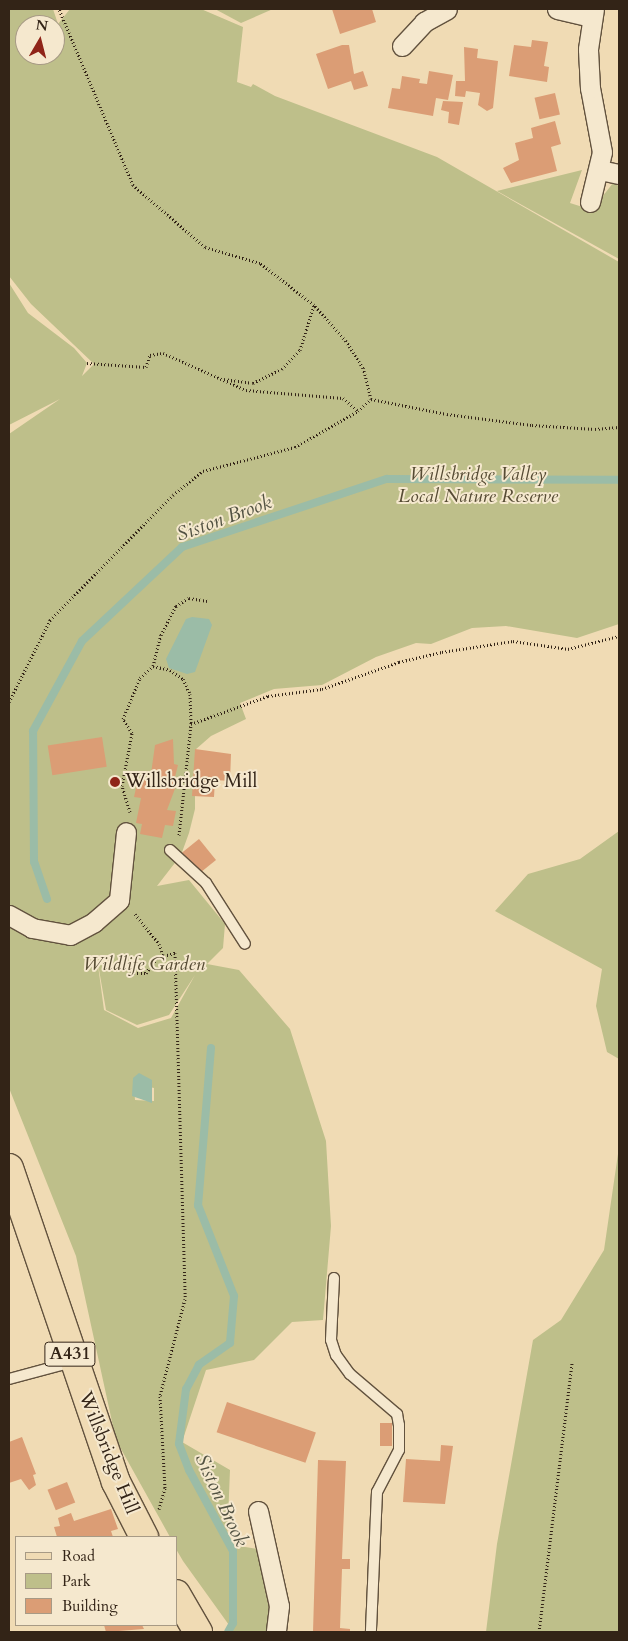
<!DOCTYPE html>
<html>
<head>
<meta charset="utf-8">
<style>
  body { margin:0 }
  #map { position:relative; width:628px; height:1641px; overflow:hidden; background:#f0dbb4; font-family:Cardo,serif }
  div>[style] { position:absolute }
  .green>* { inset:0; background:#bebf8a }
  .water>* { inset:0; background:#9bbca7 }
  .stream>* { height:8px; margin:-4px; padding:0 4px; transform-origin:4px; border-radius:4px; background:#9bbca7 }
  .building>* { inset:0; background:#db9d75; transform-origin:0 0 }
  .path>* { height:3px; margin-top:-1.5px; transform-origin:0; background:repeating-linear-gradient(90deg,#332417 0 1px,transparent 0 3.5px) }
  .roads { filter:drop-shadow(1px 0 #62523e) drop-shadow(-1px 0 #62523e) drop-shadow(0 1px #62523e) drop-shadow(0 -1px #62523e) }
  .lane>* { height:10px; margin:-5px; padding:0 5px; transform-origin:5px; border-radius:5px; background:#f5e8ce }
  .street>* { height:19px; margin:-9.5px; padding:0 9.5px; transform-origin:9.5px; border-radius:9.5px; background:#f5e8ce }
  .primary>* { height:28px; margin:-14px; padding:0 14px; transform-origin:14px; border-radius:14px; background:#f0dbb4 }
  .dots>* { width:14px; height:14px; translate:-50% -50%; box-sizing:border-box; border:2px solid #f5e8ce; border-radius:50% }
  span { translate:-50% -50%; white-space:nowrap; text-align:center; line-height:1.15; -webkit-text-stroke:4px #f5e8ce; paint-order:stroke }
  .shield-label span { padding:1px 4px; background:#f5e8ce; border:1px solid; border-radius:4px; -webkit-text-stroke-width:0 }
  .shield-label { font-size:18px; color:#332417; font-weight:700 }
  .park-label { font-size:19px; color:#564b34; font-style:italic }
  .poi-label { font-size:19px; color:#332417 }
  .left { translate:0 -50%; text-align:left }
  .street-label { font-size:19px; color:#332417 }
  .water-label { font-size:20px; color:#525242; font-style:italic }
  .frame { position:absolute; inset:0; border:10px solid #332417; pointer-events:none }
  .legend { position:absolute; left:15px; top:1536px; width:162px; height:90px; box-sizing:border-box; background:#f5e8ce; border:1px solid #a79a85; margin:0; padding:6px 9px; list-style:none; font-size:15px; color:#332417 }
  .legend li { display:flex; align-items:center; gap:10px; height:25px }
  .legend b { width:25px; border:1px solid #a79a85 }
  .north { position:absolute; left:15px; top:15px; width:50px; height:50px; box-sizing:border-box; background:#f5e8ce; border:1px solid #a79a85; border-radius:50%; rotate:8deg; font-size:14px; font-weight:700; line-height:20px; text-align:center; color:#332417 }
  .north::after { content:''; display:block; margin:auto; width:18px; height:22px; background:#8f2418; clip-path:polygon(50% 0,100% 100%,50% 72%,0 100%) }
</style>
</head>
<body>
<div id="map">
  <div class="green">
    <div style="clip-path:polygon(evenodd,9px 9px,53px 9px,58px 24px,70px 9px,201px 9px,243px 27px,237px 82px,251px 87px,253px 84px,275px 96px,437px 157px,619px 262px,619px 624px,577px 638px,506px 626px,472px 628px,431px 644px,416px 643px,376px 657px,322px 685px,274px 689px,240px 703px,246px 719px,211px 736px,195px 750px,195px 809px,189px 833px,181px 855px,157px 886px,189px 880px,225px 924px,223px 948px,207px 964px,239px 970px,290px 1029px,326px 1141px,331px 1226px,323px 1320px,292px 1322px,254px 1360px,206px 1370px,182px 1442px,230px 1470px,227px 1544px,264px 1550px,274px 1610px,270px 1632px,234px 1632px,183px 1561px,176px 1549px,176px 1537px,170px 1537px,116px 1440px,76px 1256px,9px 1088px,9px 434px,60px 399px,9px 425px,9px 283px,28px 313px,74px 348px,87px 363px,82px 376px,94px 364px,31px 304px,9px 276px,9px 9px,25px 25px,55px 25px,55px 55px,25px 55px,25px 25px,9px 9px,97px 958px,106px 1010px,137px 1025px,169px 1015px,195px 975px,171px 1018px,138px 1028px,104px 1010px,97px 958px,9px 9px,134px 1084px,154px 1088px,154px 1101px,135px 1100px,134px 1084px)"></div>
    <div style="clip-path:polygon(215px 9px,273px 9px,241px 23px)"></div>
    <div style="clip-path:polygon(582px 170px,570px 203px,592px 210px,613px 183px,619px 186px,619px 259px,497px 191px)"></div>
    <div style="clip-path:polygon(619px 831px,619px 1059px,607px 1052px,596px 1006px,602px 969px,495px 911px,528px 874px,580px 859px)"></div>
    <div style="clip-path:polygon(619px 1147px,619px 1632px,486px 1632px,497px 1544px,533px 1340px,561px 1320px,604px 1250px)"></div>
  </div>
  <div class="water">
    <div style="clip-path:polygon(192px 617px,209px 619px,212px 625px,195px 672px,187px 674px,169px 668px,166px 659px,186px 619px)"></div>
    <div style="clip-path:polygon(139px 1073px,152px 1080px,152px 1103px,132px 1096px,133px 1078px)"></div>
  </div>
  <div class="stream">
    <div style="left:47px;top:899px;width:39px;rotate:-109deg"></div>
    <div style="left:34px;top:862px;width:131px;rotate:-90.4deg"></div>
    <div style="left:33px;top:731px;width:102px;rotate:-61.4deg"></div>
    <div style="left:82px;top:641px;width:137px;rotate:-43.2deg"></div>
    <div style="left:182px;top:547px;width:216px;rotate:-18.4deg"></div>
    <div style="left:387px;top:479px;width:232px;rotate:0.2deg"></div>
    <div style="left:211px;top:1048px;width:158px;rotate:94.7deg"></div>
    <div style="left:198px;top:1205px;width:98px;rotate:68.4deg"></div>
    <div style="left:234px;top:1296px;width:47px;rotate:94.9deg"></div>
    <div style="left:230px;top:1343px;width:38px;rotate:145deg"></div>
    <div style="left:199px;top:1365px;width:27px;rotate:118deg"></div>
    <div style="left:186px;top:1389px;width:55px;rotate:97.3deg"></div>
    <div style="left:179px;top:1444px;width:28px;rotate:69deg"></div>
    <div style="left:189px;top:1470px;width:92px;rotate:61.5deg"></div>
    <div style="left:233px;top:1551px;width:72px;rotate:90deg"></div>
    <div style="left:233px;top:1623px;width:10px;rotate:119deg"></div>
  </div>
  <div class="building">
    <div style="clip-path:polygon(332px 9px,372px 9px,376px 22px,340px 34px)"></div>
    <div style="clip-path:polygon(532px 40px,548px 42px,544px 66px,549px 67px,547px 82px,509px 76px,514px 45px,531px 47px)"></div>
    <div style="clip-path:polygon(342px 45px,349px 45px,354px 74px,363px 71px,368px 86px,354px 90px,351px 81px,328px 89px,316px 54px)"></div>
    <div style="clip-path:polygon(464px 47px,478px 49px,477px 58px,498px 61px,493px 108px,487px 111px,478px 105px,480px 93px,466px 91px,465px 97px,455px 96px,456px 81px,465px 81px)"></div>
    <div style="clip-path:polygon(429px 71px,453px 75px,448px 100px,436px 98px,433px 116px,388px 108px,392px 88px,400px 89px,402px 76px,420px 79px,419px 83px,427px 84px)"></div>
    <div style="left:555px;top:93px;width:22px;height:21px;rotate:77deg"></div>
    <div style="clip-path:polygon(443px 101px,463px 102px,459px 125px,448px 123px,449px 112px,441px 110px)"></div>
    <div style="clip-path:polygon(555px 121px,561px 144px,551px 147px,557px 171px,511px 183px,503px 168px,519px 160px,515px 143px,533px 138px,531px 128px)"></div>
    <div style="left:102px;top:737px;width:30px;height:55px;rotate:81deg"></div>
    <div style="clip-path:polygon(173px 739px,174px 764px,178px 765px,175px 777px,179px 778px,167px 810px,176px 811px,173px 826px,165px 825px,162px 838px,140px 834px,142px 824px,136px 823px,141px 798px,134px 797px,138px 779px,150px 781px,155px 745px)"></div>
    <div style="clip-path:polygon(195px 749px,231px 754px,230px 781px,215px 780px,214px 797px,192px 796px)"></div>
    <div style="left:199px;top:839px;width:27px;height:22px;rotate:51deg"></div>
    <div style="left:227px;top:1402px;width:94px;height:32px;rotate:19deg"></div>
    <div style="left:380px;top:1423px;width:12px;height:23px"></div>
    <div style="clip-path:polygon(22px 1437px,36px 1474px,33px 1475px,36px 1485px,29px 1490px,21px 1479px,9px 1483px,9px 1442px)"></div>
    <div style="clip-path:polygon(441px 1445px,453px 1446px,445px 1504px,403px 1502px,406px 1459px,440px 1461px)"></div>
    <div style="clip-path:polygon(318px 1460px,346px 1461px,342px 1559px,350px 1559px,350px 1569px,342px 1569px,340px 1628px,350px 1629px,350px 1632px,313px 1632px)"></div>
    <div style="left:67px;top:1482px;width:22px;height:21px;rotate:68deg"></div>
    <div style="clip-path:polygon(111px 1509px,118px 1529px,111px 1531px,113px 1537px,57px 1537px,54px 1527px,60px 1526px,58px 1518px,71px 1513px,74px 1521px)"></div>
    <div style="clip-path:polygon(104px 1625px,142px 1625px,144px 1629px,106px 1632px)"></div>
  </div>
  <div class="path">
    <div style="left:87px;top:363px;width:59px;rotate:3.9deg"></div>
    <div style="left:146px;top:367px;width:13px;rotate:-72deg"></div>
    <div style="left:150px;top:355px;width:13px;rotate:-9deg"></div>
    <div style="left:163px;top:353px;width:91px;rotate:24deg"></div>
    <div style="left:246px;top:390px;width:97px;rotate:4.7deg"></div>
    <div style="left:343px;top:398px;width:20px;rotate:41deg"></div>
    <div style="left:224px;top:379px;width:29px;rotate:8deg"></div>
    <div style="left:253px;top:383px;width:32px;rotate:-26deg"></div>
    <div style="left:282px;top:369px;width:26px;rotate:-47deg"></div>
    <div style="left:300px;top:350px;width:47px;rotate:-72.7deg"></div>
    <div style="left:371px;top:399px;width:77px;rotate:11.2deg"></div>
    <div style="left:447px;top:414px;width:86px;rotate:7.4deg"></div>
    <div style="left:532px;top:425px;width:63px;rotate:3.6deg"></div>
    <div style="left:595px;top:429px;width:24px;rotate:-5deg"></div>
    <div style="left:153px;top:666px;width:32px;rotate:-76deg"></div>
    <div style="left:161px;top:635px;width:33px;rotate:-63deg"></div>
    <div style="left:176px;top:606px;width:15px;rotate:-32deg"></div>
    <div style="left:189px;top:598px;width:19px;rotate:9deg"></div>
    <div style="left:9px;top:702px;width:92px;rotate:-63.4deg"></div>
    <div style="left:50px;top:620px;width:175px;rotate:-45.5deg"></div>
    <div style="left:173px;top:495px;width:38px;rotate:-39deg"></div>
    <div style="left:203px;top:471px;width:95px;rotate:-14.6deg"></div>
    <div style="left:295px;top:447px;width:73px;rotate:-29.7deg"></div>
    <div style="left:358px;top:411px;width:18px;rotate:-43deg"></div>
    <div style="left:371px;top:399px;width:32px;rotate:-104deg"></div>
    <div style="left:363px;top:368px;width:32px;rotate:-122deg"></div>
    <div style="left:346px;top:341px;width:48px;rotate:-131.6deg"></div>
    <div style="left:314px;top:305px;width:68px;rotate:-142.1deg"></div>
    <div style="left:260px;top:263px;width:57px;rotate:-163.8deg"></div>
    <div style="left:205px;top:247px;width:95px;rotate:-139.3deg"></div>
    <div style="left:133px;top:185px;width:191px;rotate:-112.8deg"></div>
    <div style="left:130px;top:812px;width:27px;rotate:-107deg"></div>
    <div style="left:122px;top:786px;width:54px;rotate:-79.3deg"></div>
    <div style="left:132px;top:733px;width:17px;rotate:-123deg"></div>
    <div style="left:123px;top:719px;width:44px;rotate:-67.5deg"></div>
    <div style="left:140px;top:678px;width:18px;rotate:-43deg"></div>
    <div style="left:153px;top:666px;width:17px;rotate:13deg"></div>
    <div style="left:170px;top:670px;width:16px;rotate:35deg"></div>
    <div style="left:183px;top:679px;width:17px;rotate:65deg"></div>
    <div style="left:190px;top:694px;width:30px;rotate:88deg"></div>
    <div style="left:179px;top:835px;width:112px;rotate:-83.8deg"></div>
    <div style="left:191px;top:724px;width:82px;rotate:-20deg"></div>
    <div style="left:268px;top:696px;width:54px;rotate:-7.4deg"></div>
    <div style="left:322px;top:689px;width:82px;rotate:-19.3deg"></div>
    <div style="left:399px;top:662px;width:44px;rotate:-13.1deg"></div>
    <div style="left:442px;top:652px;width:72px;rotate:-8.8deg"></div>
    <div style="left:513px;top:641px;width:56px;rotate:8.3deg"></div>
    <div style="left:568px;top:649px;width:53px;rotate:-14.3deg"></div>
    <div style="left:135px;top:914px;width:38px;rotate:51deg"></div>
    <div style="left:159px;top:944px;width:11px;rotate:68deg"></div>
    <div style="left:130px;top:973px;width:16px"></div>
    <div style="left:146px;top:973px;width:19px;rotate:-54deg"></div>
    <div style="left:157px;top:958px;width:19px;rotate:-16deg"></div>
    <div style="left:175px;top:953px;width:346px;rotate:88.3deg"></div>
    <div style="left:185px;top:1299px;width:100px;rotate:104.5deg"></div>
    <div style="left:160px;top:1396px;width:92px;rotate:86.9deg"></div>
    <div style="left:165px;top:1488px;width:22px;rotate:106deg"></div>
    <div style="left:539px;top:1632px;width:272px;rotate:-83deg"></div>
  </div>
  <div class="roads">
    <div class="lane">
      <div style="left:170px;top:850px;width:49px;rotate:42.5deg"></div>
      <div style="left:206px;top:883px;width:72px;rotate:57.4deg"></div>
      <div style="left:334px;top:1278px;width:62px;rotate:92.8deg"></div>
      <div style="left:331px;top:1340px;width:16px;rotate:72deg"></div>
      <div style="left:336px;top:1355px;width:24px;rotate:54deg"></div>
      <div style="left:350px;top:1374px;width:62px;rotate:40.4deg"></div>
      <div style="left:397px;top:1414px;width:11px;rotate:80deg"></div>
      <div style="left:399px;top:1425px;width:25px;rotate:90deg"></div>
      <div style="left:399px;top:1450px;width:47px;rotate:117.6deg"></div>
      <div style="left:377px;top:1492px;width:140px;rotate:92.5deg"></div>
      <div style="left:9px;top:1379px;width:65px;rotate:-15.1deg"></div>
    </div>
    <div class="street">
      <div style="left:557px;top:9px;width:35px;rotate:13deg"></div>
      <div style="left:402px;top:46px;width:33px;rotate:-47deg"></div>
      <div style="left:424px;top:22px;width:26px;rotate:-29deg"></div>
      <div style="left:600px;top:170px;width:19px;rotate:12deg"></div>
      <div style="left:590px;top:202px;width:51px;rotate:-76.5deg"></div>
      <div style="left:602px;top:152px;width:65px;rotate:-100.6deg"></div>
      <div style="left:590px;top:88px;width:39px;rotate:-93deg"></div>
      <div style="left:588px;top:49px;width:40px;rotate:-81.5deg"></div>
      <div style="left:9px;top:915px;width:26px;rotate:29deg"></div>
      <div style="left:32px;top:928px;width:39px;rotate:10deg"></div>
      <div style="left:70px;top:935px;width:27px;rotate:-28deg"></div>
      <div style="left:94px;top:922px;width:33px;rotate:-41deg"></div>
      <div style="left:119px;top:900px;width:68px;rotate:-84.1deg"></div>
      <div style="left:258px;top:1511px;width:97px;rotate:77.5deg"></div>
      <div style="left:279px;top:1606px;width:26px;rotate:97deg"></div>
    </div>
    <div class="primary">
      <div style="left:9px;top:1168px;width:332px;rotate:71.2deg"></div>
      <div style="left:116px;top:1482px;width:62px;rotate:63deg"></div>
      <div style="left:176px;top:1594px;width:44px;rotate:59.9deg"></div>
    </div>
  </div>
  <div class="dots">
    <div style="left:115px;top:782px;background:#8f2418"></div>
  </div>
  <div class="shield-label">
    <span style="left:70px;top:1354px">A431</span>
  </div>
  <div class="park-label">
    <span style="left:478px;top:486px">Willsbridge Valley<br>Local Nature Reserve</span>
    <span style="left:144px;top:965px">Wildlife Garden</span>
  </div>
  <div class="poi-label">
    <span class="left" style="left:125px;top:782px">Willsbridge Mill</span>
  </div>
  <div class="street-label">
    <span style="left:108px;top:1453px;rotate:68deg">Willsbridge Hill</span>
  </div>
  <div class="water-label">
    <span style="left:224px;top:518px;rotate:-20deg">Siston Brook</span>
    <span style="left:222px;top:1500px;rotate:65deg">Siston Brook</span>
  </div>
  <div class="frame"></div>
  <ul class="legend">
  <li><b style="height:6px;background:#f0dbb4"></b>Road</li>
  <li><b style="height:14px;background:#bebf8a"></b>Park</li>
  <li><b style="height:14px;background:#db9d75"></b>Building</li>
  </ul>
  <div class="north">N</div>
</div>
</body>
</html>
